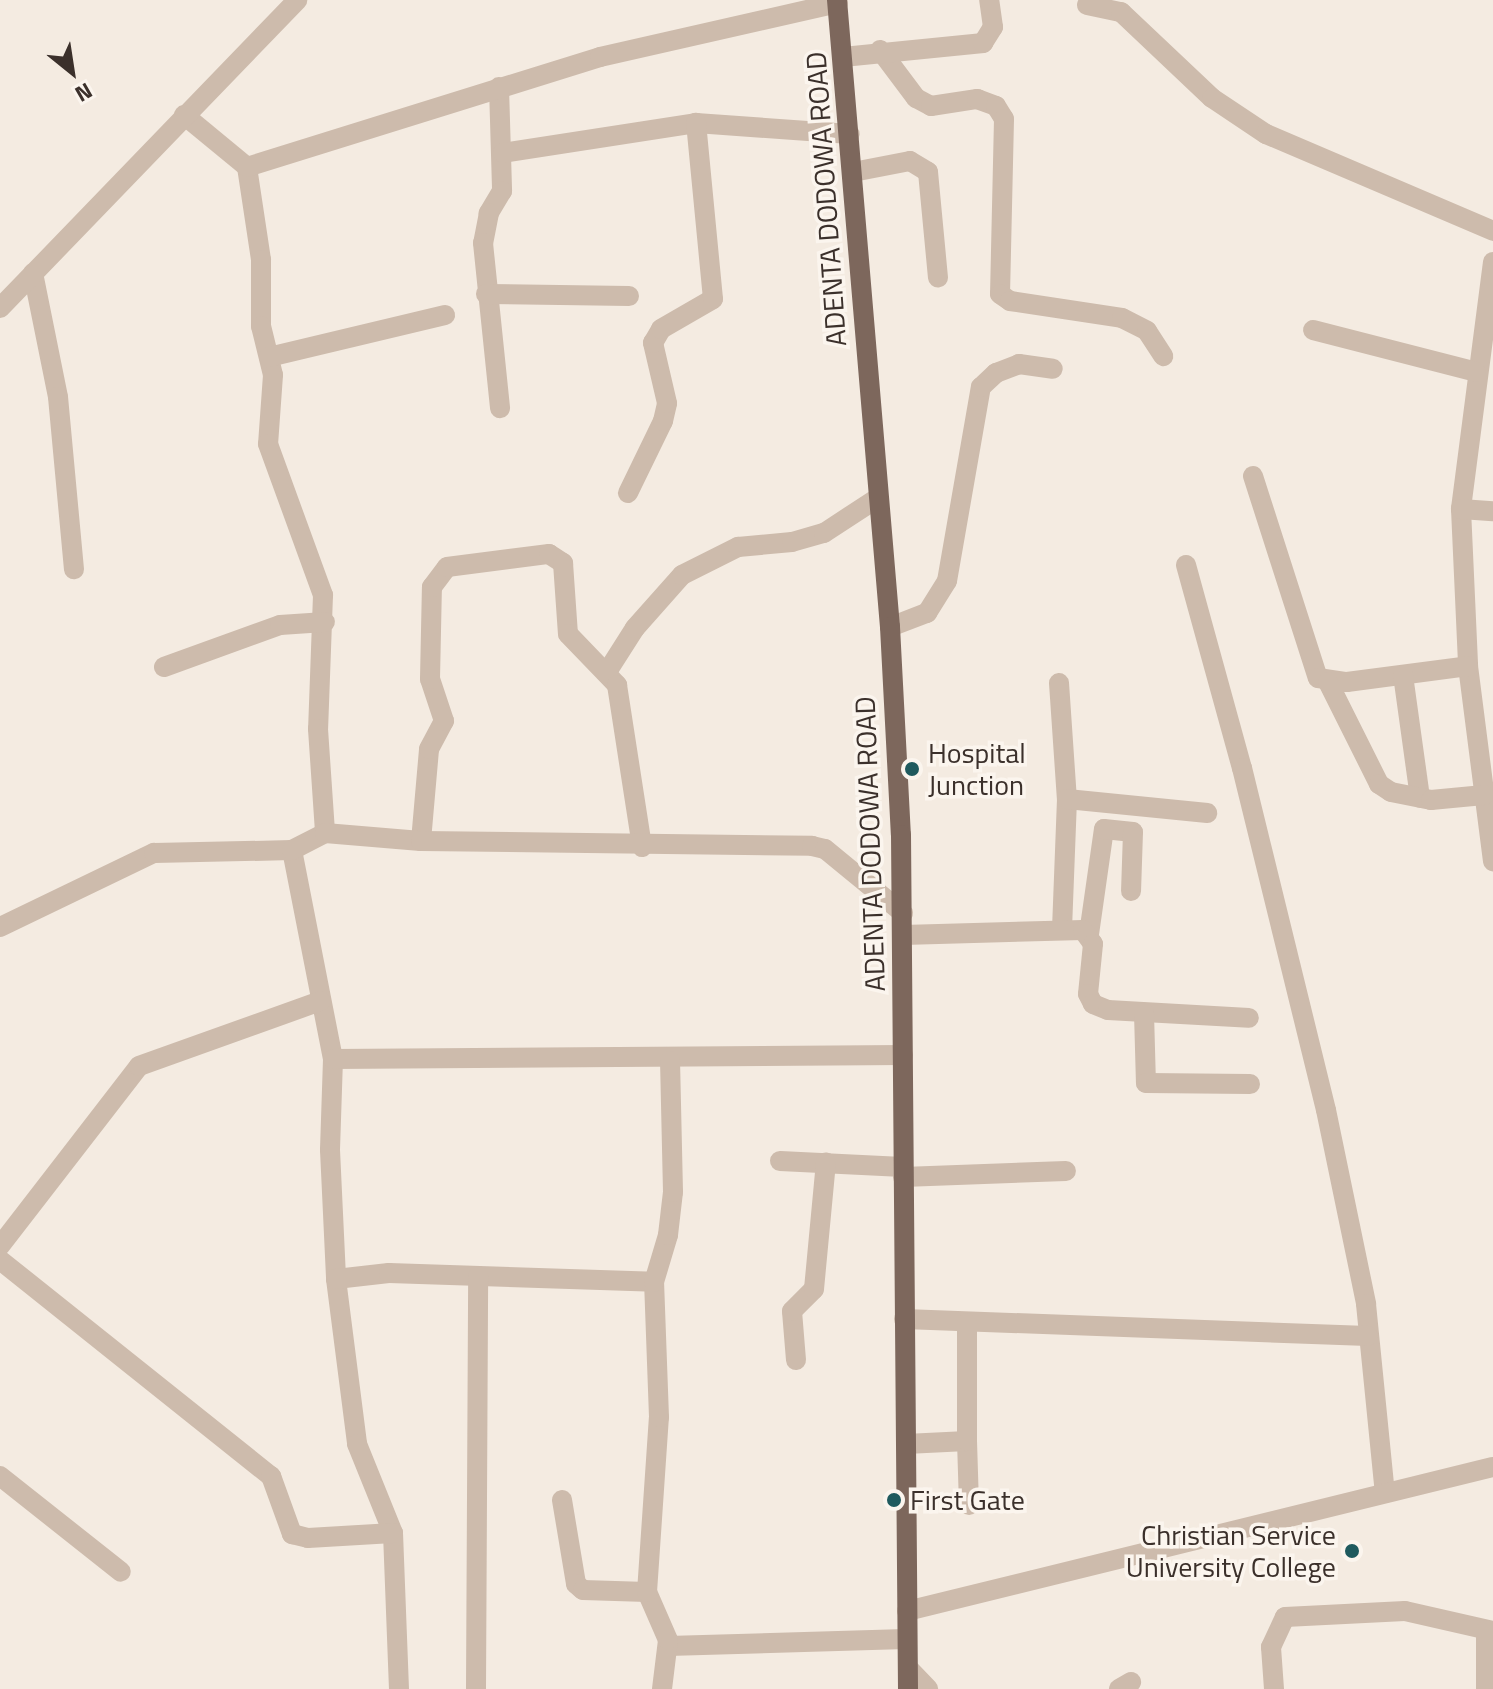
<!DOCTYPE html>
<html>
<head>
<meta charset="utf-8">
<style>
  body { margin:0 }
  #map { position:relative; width:1493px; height:1689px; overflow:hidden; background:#f4ebe1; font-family:"Titillium Web",sans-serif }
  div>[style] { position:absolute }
  .minor>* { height:20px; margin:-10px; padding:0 10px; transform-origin:10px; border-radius:10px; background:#cdbbac }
  .major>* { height:20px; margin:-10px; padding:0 10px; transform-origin:10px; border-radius:10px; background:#7d675c }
  .dots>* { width:22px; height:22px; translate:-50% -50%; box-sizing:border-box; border:4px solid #fbf5ee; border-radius:50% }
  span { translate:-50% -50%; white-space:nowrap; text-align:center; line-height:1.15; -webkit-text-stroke:7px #fbf5ee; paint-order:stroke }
  .street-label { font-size:28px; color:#3b302b }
  .poi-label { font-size:28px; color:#3b302b }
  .left { translate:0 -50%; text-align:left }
  .right { translate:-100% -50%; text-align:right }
  .north { position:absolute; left:32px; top:32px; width:80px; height:80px; -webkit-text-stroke:6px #fbf5ee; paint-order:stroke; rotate:150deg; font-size:22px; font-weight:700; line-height:32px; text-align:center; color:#3b302b }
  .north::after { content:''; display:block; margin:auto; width:28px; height:36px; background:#3b302b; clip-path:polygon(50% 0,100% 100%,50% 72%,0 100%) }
</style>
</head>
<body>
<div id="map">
  <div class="minor">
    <div style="left:1087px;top:5px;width:35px;rotate:12deg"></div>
    <div style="left:1121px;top:12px;width:125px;rotate:43.4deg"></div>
    <div style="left:1212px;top:98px;width:65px;rotate:33.7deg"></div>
    <div style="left:1266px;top:134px;width:247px;rotate:23.1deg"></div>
    <div style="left:880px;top:50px;width:60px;rotate:53.1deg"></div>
    <div style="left:916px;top:98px;width:17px;rotate:28deg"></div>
    <div style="left:931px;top:106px;width:47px;rotate:-8.7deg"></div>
    <div style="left:977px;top:99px;width:20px;rotate:20deg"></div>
    <div style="left:996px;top:106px;width:15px;rotate:58deg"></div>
    <div style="left:1004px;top:119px;width:175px;rotate:91.3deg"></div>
    <div style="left:1000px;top:294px;width:12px;rotate:35deg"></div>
    <div style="left:1010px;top:301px;width:113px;rotate:8.6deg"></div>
    <div style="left:1122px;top:318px;width:28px;rotate:27deg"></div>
    <div style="left:1147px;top:331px;width:30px;rotate:57deg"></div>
    <div style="left:843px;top:57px;width:141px;rotate:-5.7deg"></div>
    <div style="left:983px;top:43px;width:19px;rotate:-58deg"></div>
    <div style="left:993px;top:27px;width:27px;rotate:-98deg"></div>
    <div style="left:499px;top:87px;width:104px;rotate:88.3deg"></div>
    <div style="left:502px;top:191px;width:26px;rotate:121deg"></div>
    <div style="left:489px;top:213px;width:31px;rotate:101deg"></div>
    <div style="left:483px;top:243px;width:166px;rotate:84.1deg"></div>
    <div style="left:184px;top:115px;width:82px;rotate:39.5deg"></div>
    <div style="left:247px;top:167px;width:94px;rotate:81.4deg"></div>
    <div style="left:261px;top:260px;width:66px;rotate:90deg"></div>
    <div style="left:261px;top:326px;width:50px;rotate:76.2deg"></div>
    <div style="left:273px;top:375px;width:69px;rotate:94.1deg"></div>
    <div style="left:268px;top:444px;width:161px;rotate:70deg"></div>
    <div style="left:323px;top:595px;width:134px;rotate:92.1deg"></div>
    <div style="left:318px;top:729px;width:104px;rotate:86.1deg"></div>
    <div style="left:503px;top:153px;width:195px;rotate:-8.8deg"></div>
    <div style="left:696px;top:123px;width:154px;rotate:4.1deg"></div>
    <div style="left:247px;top:167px;width:370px;rotate:-17.3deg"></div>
    <div style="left:600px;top:57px;width:244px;rotate:-12.8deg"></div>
    <div style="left:853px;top:172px;width:58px;rotate:-10.9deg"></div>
    <div style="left:910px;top:161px;width:21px;rotate:31deg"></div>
    <div style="left:928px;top:172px;width:106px;rotate:84.6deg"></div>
    <div style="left:1493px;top:262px;width:249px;rotate:97.4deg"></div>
    <div style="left:1461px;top:509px;width:157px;rotate:87.4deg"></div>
    <div style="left:1468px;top:666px;width:197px;rotate:82.7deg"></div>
    <div style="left:33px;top:273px;width:126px;rotate:78.6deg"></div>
    <div style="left:58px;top:397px;width:173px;rotate:84.7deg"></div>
    <div style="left:486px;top:294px;width:143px;rotate:0.8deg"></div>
    <div style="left:0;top:308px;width:428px;rotate:-46deg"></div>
    <div style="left:1313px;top:330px;width:168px;rotate:14.4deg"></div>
    <div style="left:269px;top:357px;width:181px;rotate:-13.4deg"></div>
    <div style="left:1253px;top:476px;width:212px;rotate:72.2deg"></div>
    <div style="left:1318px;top:678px;width:29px;rotate:8deg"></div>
    <div style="left:1347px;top:682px;width:122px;rotate:-7.5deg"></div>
    <div style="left:628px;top:493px;width:80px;rotate:-64.1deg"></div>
    <div style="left:663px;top:421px;width:18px;rotate:-77deg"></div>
    <div style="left:667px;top:403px;width:62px;rotate:-103.1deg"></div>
    <div style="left:653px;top:343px;width:16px;rotate:-60deg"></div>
    <div style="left:661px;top:329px;width:60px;rotate:-30deg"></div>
    <div style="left:713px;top:299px;width:177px;rotate:-95.5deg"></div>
    <div style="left:1461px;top:509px;width:32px;rotate:4deg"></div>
    <div style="left:1186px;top:565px;width:211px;rotate:74.6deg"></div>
    <div style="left:1242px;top:768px;width:352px;rotate:76.2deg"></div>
    <div style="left:1326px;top:1110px;width:198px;rotate:78.3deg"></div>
    <div style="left:1366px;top:1304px;width:190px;rotate:84.3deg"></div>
    <div style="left:890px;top:627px;width:40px;rotate:-21deg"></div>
    <div style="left:927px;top:613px;width:38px;rotate:-58deg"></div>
    <div style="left:947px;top:581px;width:197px;rotate:-80.1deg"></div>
    <div style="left:981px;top:387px;width:21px;rotate:-43deg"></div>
    <div style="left:996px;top:373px;width:25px;rotate:-21deg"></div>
    <div style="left:1019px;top:364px;width:34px;rotate:8deg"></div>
    <div style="left:164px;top:667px;width:123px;rotate:-19.9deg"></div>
    <div style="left:280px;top:625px;width:45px;rotate:-3.8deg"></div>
    <div style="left:607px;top:672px;width:52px;rotate:-57.5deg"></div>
    <div style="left:635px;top:628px;width:71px;rotate:-48.4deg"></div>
    <div style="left:682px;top:575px;width:63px;rotate:-26.6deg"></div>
    <div style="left:738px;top:547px;width:54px;rotate:-5.3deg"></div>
    <div style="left:792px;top:542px;width:33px;rotate:-16deg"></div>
    <div style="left:824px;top:533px;width:62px;rotate:-33.2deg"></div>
    <div style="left:1403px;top:675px;width:124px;rotate:82.1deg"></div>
    <div style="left:1328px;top:682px;width:114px;rotate:63.4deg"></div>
    <div style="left:1379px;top:784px;width:14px;rotate:34deg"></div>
    <div style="left:1391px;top:792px;width:41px;rotate:11.3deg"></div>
    <div style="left:1431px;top:800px;width:53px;rotate:-5.4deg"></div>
    <div style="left:1059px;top:683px;width:116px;rotate:86.1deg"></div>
    <div style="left:1067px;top:799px;width:131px;rotate:92.2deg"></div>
    <div style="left:1067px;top:799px;width:141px;rotate:5.7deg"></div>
    <div style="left:421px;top:841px;width:92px;rotate:-85deg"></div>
    <div style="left:429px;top:749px;width:32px;rotate:-62deg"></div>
    <div style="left:444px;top:721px;width:44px;rotate:-108.4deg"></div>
    <div style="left:430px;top:679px;width:92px;rotate:-88.8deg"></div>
    <div style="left:432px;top:587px;width:25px;rotate:-53deg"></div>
    <div style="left:447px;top:567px;width:103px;rotate:-7.3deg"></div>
    <div style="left:549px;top:554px;width:17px;rotate:33deg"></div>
    <div style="left:563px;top:563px;width:71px;rotate:86deg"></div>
    <div style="left:568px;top:634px;width:71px;rotate:46.1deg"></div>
    <div style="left:617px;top:685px;width:164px;rotate:81.2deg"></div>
    <div style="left:292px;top:850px;width:213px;rotate:78.9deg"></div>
    <div style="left:333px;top:1059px;width:91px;rotate:91.9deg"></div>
    <div style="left:330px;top:1150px;width:129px;rotate:87.3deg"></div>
    <div style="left:336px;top:1279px;width:166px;rotate:82.7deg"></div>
    <div style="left:357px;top:1444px;width:96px;rotate:68deg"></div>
    <div style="left:393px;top:1533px;width:156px;rotate:87.8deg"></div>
    <div style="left:0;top:927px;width:171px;rotate:-25.7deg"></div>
    <div style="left:154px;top:853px;width:138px;rotate:-1.2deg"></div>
    <div style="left:292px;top:850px;width:37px;rotate:-27deg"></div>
    <div style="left:325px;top:833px;width:96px;rotate:4.8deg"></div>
    <div style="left:421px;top:841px;width:391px;rotate:0.7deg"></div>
    <div style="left:812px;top:846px;width:13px;rotate:13deg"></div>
    <div style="left:825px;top:849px;width:101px;rotate:39.4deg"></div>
    <div style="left:1089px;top:934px;width:106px;rotate:-81.9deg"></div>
    <div style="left:1104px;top:829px;width:29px;rotate:6deg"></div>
    <div style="left:1133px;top:832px;width:59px;rotate:91.9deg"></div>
    <div style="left:903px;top:935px;width:180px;rotate:-1.6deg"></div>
    <div style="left:1083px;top:930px;width:17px;rotate:54deg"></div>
    <div style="left:1093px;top:944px;width:50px;rotate:95.7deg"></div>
    <div style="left:1088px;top:994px;width:11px;rotate:63deg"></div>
    <div style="left:1093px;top:1004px;width:16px;rotate:22deg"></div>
    <div style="left:1108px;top:1010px;width:141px;rotate:3.2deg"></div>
    <div style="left:1144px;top:1013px;width:70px;rotate:88.4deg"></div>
    <div style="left:1146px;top:1083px;width:104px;rotate:0.6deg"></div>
    <div style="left:333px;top:1059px;width:570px;rotate:-0.4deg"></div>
    <div style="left:780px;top:1161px;width:123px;rotate:2.8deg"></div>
    <div style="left:903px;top:1177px;width:163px;rotate:-2.1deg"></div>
    <div style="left:0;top:1246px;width:227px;rotate:-52.3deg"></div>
    <div style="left:139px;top:1066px;width:193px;rotate:-19.7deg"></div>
    <div style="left:0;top:1260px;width:347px;rotate:38.6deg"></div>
    <div style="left:271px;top:1476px;width:62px;rotate:70.1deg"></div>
    <div style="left:292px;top:1534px;width:16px;rotate:14deg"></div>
    <div style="left:308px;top:1538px;width:85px;rotate:-3.4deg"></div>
    <div style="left:336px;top:1279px;width:53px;rotate:-6.5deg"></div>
    <div style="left:389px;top:1273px;width:265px;rotate:1.9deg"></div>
    <div style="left:904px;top:1319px;width:464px;rotate:2.1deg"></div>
    <div style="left:796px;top:1360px;width:49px;rotate:-94.7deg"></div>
    <div style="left:792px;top:1311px;width:31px;rotate:-45deg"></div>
    <div style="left:814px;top:1289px;width:127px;rotate:-84.6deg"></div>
    <div style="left:967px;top:1441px;width:64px;rotate:88.2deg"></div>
    <div style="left:906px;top:1444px;width:61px;rotate:-2.8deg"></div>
    <div style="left:967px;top:1441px;width:118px;rotate:-90deg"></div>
    <div style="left:0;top:1476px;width:154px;rotate:38.4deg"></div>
    <div style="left:562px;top:1500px;width:85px;rotate:80.5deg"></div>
    <div style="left:576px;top:1584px;width:9px;rotate:41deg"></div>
    <div style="left:583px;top:1590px;width:64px;rotate:1.8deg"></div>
    <div style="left:907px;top:1611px;width:603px;rotate:-13.81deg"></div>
    <div style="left:668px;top:1646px;width:238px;rotate:-1.7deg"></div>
    <div style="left:908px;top:1668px;width:29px;rotate:46deg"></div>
    <div style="left:476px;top:1689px;width:413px;rotate:-89.7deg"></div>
    <div style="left:662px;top:1689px;width:49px;rotate:-83deg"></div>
    <div style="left:668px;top:1640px;width:52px;rotate:-113.6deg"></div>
    <div style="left:647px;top:1592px;width:175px;rotate:-86.1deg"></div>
    <div style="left:659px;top:1417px;width:135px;rotate:-92.1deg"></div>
    <div style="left:654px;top:1282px;width:49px;rotate:-73.4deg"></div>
    <div style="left:668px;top:1235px;width:43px;rotate:-83.4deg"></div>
    <div style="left:673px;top:1192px;width:131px;rotate:-91.3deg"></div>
    <div style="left:1119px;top:1689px;width:14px;rotate:-30deg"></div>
    <div style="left:1274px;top:1689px;width:42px;rotate:-94.1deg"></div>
    <div style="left:1271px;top:1647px;width:33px;rotate:-65deg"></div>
    <div style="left:1285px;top:1617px;width:120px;rotate:-2.9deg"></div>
    <div style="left:1405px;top:1611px;width:90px;rotate:12.8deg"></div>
    <div style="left:1486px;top:1689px;width:59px;rotate:-90deg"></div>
  </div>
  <div class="major">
    <div style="left:837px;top:0;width:629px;rotate:85.17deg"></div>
    <div style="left:890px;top:627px;width:208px;rotate:87deg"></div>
    <div style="left:901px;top:835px;width:854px;rotate:89.53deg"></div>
  </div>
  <div class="dots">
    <div style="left:912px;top:769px;background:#1f5a5e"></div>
    <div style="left:894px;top:1500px;background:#1f5a5e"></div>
    <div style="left:1352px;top:1551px;background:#1f5a5e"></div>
  </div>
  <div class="street-label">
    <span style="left:826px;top:199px;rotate:-94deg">ADENTA DODOWA ROAD</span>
    <span style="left:870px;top:844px;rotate:-92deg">ADENTA DODOWA ROAD</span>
  </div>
  <div class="poi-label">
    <span class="left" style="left:928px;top:769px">Hospital<br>Junction</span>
    <span class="left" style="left:910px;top:1500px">First Gate</span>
    <span class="right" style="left:1336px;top:1551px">Christian Service<br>University College</span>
  </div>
  <div class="north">N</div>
</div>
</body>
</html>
